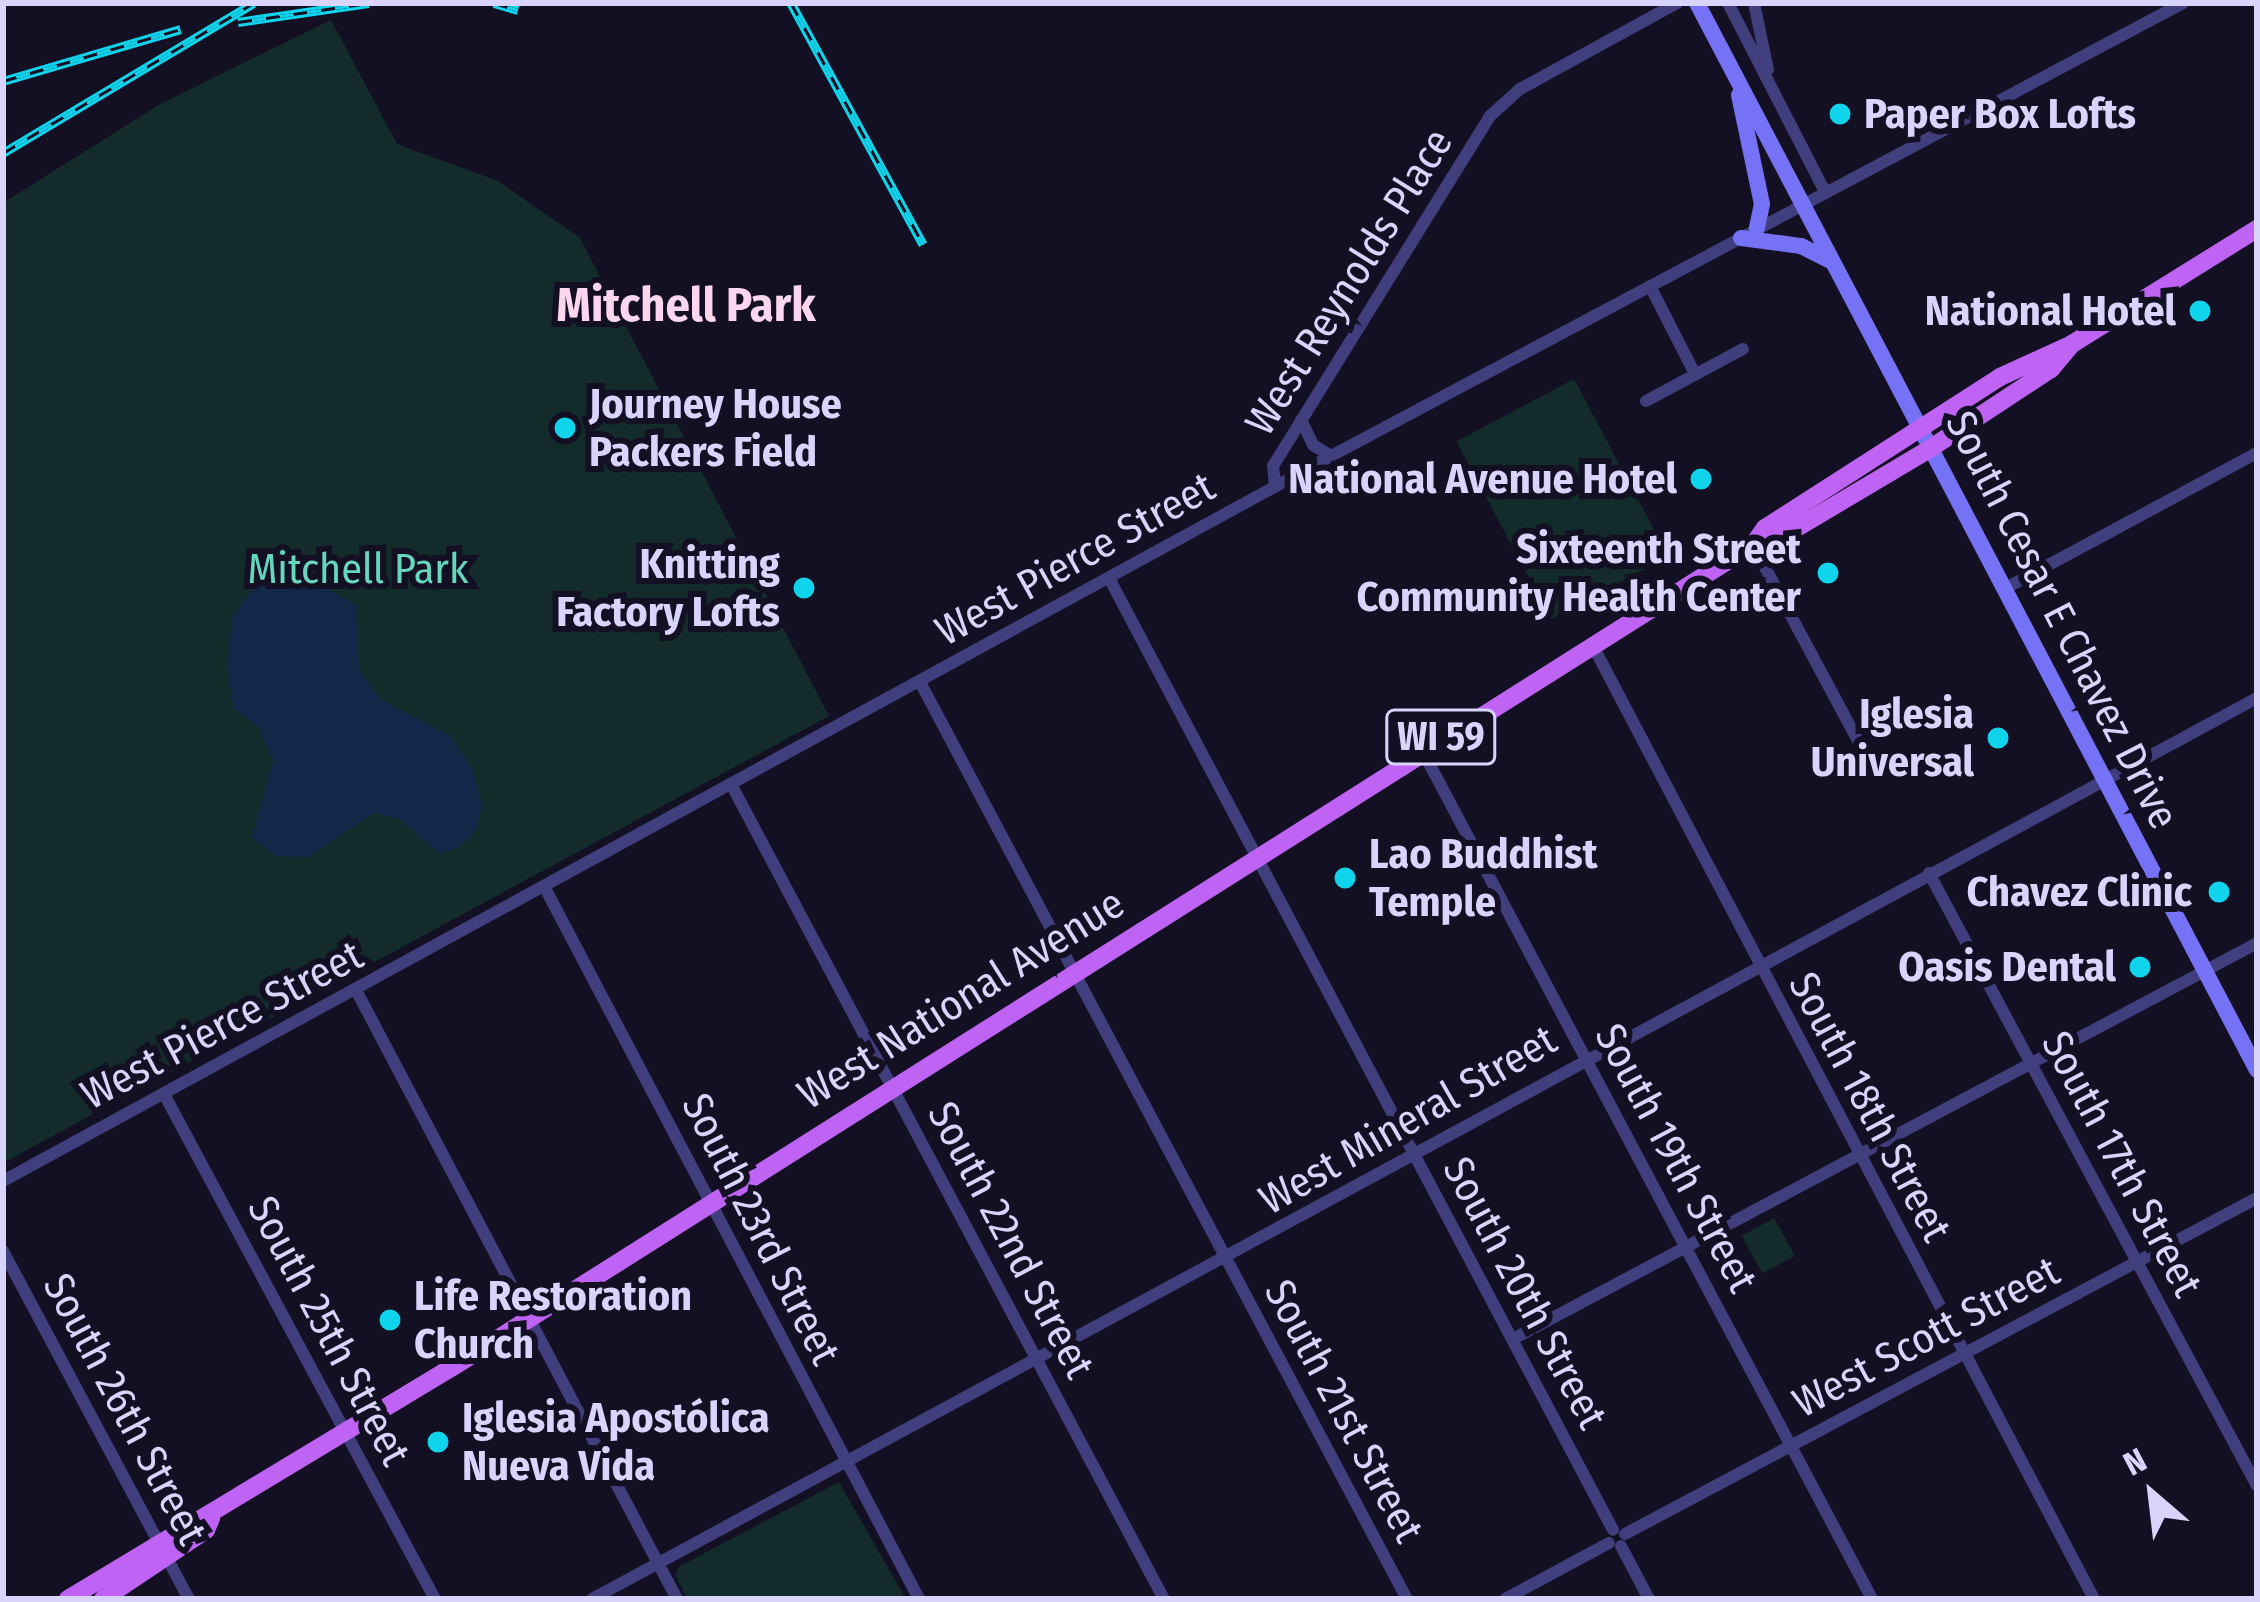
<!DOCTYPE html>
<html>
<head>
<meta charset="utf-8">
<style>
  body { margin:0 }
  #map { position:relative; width:2260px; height:1602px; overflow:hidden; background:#131023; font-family:"Fira Sans Condensed",sans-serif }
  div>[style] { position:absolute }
  .green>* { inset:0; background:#132c2b; transform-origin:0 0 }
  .water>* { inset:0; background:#132849 }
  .minor>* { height:12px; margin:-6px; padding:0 6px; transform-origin:6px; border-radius:6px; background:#413e7e }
  .secondary>* { height:16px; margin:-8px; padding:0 8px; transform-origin:8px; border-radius:8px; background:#7672f5 }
  .primary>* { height:18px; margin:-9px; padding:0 9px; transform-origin:9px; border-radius:9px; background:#bf63f4 }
  .rail>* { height:9px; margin-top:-4.5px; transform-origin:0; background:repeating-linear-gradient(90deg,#131023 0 14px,#10d4ec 0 28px); box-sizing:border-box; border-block:3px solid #10d4ec }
  .dots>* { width:33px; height:33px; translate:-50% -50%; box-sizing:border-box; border:6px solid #131023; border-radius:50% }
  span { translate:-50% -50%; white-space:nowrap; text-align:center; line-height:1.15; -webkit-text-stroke:12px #131023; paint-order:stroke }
  .shield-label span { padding:3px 9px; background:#131023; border:3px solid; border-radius:9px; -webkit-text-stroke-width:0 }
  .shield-label { font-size:39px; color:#d9d4fc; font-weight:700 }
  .poi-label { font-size:42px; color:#d9d4fc; font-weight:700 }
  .left { translate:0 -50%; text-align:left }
  .right { translate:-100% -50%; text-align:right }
  .street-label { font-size:42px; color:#d9d4fc }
  .park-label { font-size:42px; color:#65d7bc }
  .quarter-label { font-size:48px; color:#fcd6ee; font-weight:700 }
  .frame { position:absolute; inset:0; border:6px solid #d9d4fc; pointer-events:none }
  .north { position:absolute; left:2092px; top:1434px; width:120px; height:120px; -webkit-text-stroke:9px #131023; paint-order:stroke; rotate:332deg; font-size:33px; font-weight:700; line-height:48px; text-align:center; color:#d9d4fc }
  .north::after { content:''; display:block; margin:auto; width:42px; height:54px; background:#d9d4fc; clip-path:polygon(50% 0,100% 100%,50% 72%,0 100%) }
</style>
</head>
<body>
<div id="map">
  <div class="green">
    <div style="clip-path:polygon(331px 20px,397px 144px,498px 181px,580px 238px,829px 716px,3px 1163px,3px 203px,162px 103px)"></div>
    <div style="left:1574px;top:379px;width:201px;height:133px;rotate:62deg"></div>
    <div style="left:1774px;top:1218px;width:43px;height:37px;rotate:61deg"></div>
    <div style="clip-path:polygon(839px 1482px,906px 1599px,687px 1599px,675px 1574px,680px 1566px)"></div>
  </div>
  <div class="water">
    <div style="clip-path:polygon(309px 578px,356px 605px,359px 671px,383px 701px,451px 736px,472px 768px,482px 805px,476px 830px,459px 847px,439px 854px,400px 820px,375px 812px,308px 857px,275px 856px,252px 837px,273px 761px,260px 729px,234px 708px,227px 669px,232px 618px,253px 588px)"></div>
  </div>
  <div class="minor">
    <div style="left:1728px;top:3px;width:212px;rotate:62.8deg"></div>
    <div style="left:1754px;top:3px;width:68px;rotate:78.2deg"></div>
    <div style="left:1650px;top:286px;width:99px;rotate:62.9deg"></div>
    <div style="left:1646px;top:401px;width:110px;rotate:-28.2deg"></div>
    <div style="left:1301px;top:420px;width:28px;rotate:64deg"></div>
    <div style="left:1313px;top:445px;width:21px;rotate:31deg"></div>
    <div style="left:1275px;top:487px;width:21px;rotate:-95deg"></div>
    <div style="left:1273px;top:466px;width:412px;rotate:-58.2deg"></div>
    <div style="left:1490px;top:116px;width:40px;rotate:-42deg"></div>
    <div style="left:1520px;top:89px;width:179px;rotate:-28.7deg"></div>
    <div style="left:1753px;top:545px;width:254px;rotate:61.8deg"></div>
    <div style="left:1109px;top:578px;width:1077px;rotate:62.1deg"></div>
    <div style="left:2004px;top:589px;width:287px;rotate:-28.3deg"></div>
    <div style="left:1592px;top:644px;width:1079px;rotate:62.27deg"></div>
    <div style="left:920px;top:682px;width:1038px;rotate:62.03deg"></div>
    <div style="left:1422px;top:750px;width:961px;rotate:62.07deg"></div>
    <div style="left:732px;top:786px;width:921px;rotate:62.02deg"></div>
    <div style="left:1929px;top:873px;width:695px;rotate:61.85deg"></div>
    <div style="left:545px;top:888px;width:803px;rotate:62.25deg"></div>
    <div style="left:356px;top:990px;width:688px;rotate:62.21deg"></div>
    <div style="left:164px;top:1094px;width:573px;rotate:61.78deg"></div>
    <div style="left:3px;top:1181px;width:1513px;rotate:-28.63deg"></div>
    <div style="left:1331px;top:456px;width:965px;rotate:-28deg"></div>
    <div style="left:3px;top:1251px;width:395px;rotate:61.9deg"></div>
    <div style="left:1513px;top:1339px;width:843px;rotate:-28.02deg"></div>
    <div style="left:1625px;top:1534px;width:716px;rotate:-28deg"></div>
    <div style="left:1621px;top:1546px;width:60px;rotate:62.2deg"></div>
    <div style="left:592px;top:1599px;width:1893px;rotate:-28.42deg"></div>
    <div style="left:1505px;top:1599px;width:118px;rotate:-28.3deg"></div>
  </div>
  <div class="secondary">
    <div style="left:1697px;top:3px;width:1205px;rotate:62.31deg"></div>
    <div style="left:1739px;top:95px;width:111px;rotate:78.1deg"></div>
    <div style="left:1762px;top:204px;width:25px;rotate:102deg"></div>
    <div style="left:1741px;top:238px;width:61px;rotate:7.6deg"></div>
    <div style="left:1801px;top:246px;width:34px;rotate:27deg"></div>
  </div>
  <div class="primary">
    <div style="left:1753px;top:545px;width:20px;rotate:-9deg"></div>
    <div style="left:1773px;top:542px;width:184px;rotate:-30.7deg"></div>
    <div style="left:1931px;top:448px;width:144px;rotate:-33.4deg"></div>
    <div style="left:2051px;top:369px;width:33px;rotate:-50deg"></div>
    <div style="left:68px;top:1599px;width:449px;rotate:-31.1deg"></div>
    <div style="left:453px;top:1367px;width:1538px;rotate:-32.31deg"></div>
    <div style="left:1753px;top:545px;width:21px;rotate:-55deg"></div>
    <div style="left:1765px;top:528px;width:279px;rotate:-32.7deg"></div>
    <div style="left:2000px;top:377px;width:79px;rotate:-24.6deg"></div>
    <div style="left:2072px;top:344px;width:218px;rotate:-31.9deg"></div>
    <div style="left:103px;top:1599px;width:124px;rotate:-33.8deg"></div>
    <div style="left:206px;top:1530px;width:13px;rotate:-67deg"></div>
  </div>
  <div class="rail">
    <div style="left:494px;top:3px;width:25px;rotate:16deg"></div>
    <div style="left:791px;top:3px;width:275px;rotate:61.3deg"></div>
    <div style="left:238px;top:22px;width:132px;rotate:-8.3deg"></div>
    <div style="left:3px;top:81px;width:185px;rotate:-16.3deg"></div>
    <div style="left:3px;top:153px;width:292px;rotate:-30.9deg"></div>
  </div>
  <div class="dots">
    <div style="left:1840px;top:114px;background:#10d4ec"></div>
    <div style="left:2200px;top:311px;background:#10d4ec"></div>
    <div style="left:565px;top:428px;background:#10d4ec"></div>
    <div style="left:1701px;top:479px;background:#10d4ec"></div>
    <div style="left:1828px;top:573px;background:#10d4ec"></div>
    <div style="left:804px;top:588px;background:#10d4ec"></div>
    <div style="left:1998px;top:738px;background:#10d4ec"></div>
    <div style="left:1345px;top:878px;background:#10d4ec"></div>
    <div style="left:2219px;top:892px;background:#10d4ec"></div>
    <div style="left:2140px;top:967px;background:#10d4ec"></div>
    <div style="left:390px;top:1320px;background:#10d4ec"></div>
    <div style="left:438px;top:1442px;background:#10d4ec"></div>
  </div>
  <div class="shield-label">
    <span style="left:1441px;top:737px">WI 59</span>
  </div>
  <div class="poi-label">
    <span class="left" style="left:1864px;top:114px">Paper Box Lofts</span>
    <span class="right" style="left:2176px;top:311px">National Hotel</span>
    <span class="left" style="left:589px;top:428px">Journey House<br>Packers Field</span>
    <span class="right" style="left:1677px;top:479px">National Avenue Hotel</span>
    <span class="right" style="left:1801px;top:573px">Sixteenth Street<br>Community Health Center</span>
    <span class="right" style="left:780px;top:588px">Knitting<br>Factory Lofts</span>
    <span class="right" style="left:1974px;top:738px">Iglesia<br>Universal</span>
    <span class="left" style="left:1369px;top:878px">Lao Buddhist<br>Temple</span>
    <span class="right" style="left:2192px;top:892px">Chavez Clinic</span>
    <span class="right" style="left:2116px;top:967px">Oasis Dental</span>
    <span class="left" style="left:414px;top:1320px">Life Restoration<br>Church</span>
    <span class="left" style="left:462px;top:1442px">Iglesia Apostólica<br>Nueva Vida</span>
  </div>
  <div class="street-label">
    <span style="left:1349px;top:282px;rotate:-58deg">West Reynolds Place</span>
    <span style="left:1075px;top:559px;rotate:-29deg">West Pierce Street</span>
    <span style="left:2062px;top:620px;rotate:63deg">South Cesar E Chavez Drive</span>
    <span style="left:961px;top:999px;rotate:-32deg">West National Avenue</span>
    <span style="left:222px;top:1025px;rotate:-28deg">West Pierce Street</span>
    <span style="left:1870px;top:1107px;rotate:62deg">South 18th Street</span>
    <span style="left:1408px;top:1120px;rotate:-30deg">West Mineral Street</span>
    <span style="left:1676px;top:1158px;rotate:62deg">South 19th Street</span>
    <span style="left:2122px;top:1164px;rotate:62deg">South 17th Street</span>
    <span style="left:761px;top:1229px;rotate:63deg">South 23rd Street</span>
    <span style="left:1011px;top:1240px;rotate:62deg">South 22nd Street</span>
    <span style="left:1525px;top:1293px;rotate:62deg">South 20th Street</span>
    <span style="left:329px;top:1331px;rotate:62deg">South 25th Street</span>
    <span style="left:1926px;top:1337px;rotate:-28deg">West Scott Street</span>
    <span style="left:125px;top:1409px;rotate:62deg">South 26th Street</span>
    <span style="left:1344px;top:1411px;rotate:62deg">South 21st Street</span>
  </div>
  <div class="park-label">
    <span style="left:358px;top:569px">Mitchell Park</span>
  </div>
  <div class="quarter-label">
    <span style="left:686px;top:306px">Mitchell Park</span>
  </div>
  <div class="frame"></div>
  <div class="north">N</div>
</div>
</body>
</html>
